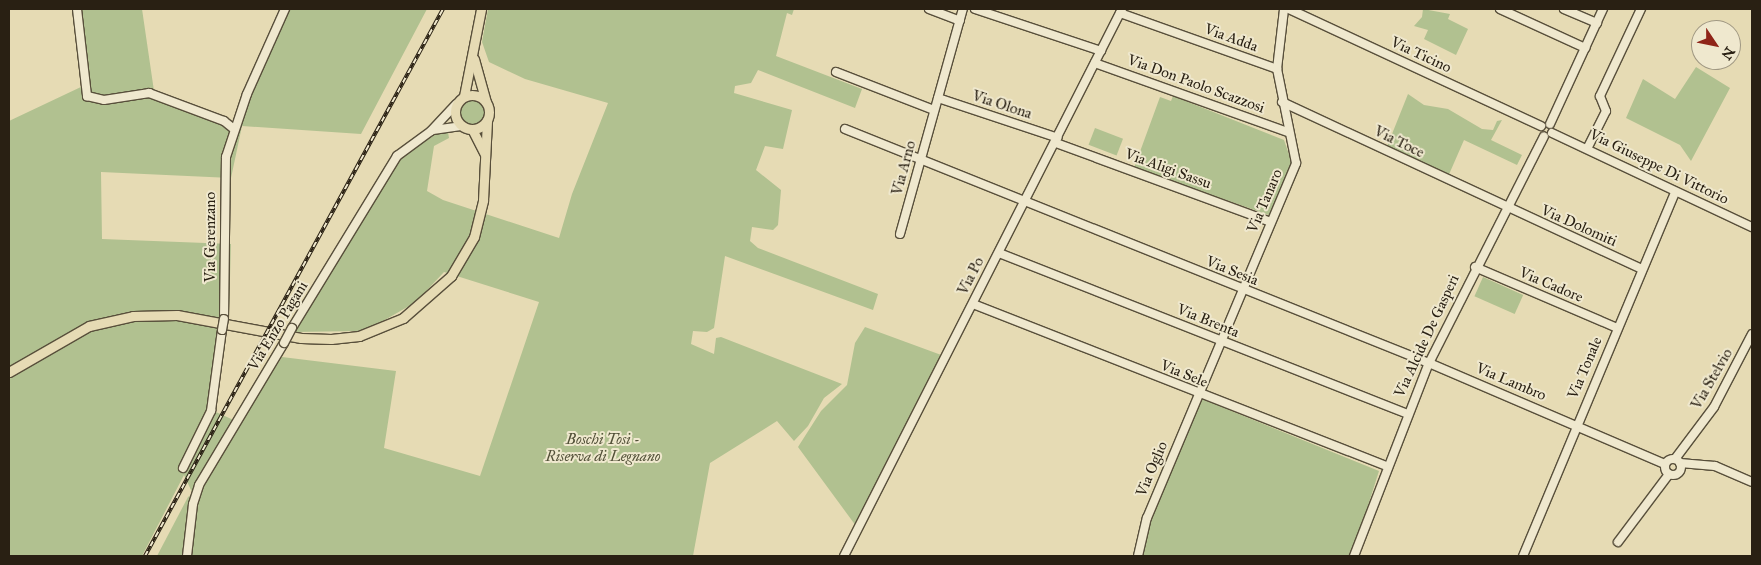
<!DOCTYPE html>
<html>
<head>
<meta charset="utf-8">
<style>
  body { margin:0 }
  #map { position:relative; width:1761px; height:565px; overflow:hidden; background:#e6dbb4; font-family:"IM FELL Great Primer",serif }
  div>[style] { position:absolute }
  .green>* { inset:0; background:#b1c190; transform-origin:0 0 }
  .round { border-radius:50% }
  .roads { filter:drop-shadow(1px 0 #584f3b) drop-shadow(-1px 0 #584f3b) drop-shadow(0 1px #584f3b) drop-shadow(0 -1px #584f3b) }
  .minor>* { height:8px; margin:-4px; padding:0 4px; transform-origin:4px; border-radius:4px; background:#efe8ce }
  .minor>.ring { margin:-4px; padding:0; box-sizing:content-box; background:none; border:8px solid #efe8ce; border-radius:50% }
  .major>* { height:9px; margin:-4.5px; padding:0 4.5px; transform-origin:4.5px; border-radius:4.5px; background:#e6dbb4 }
  .major>.ring { margin:-4.5px; padding:0; box-sizing:content-box; background:none; border:9px solid #e6dbb4; border-radius:50% }
  .rail>* { height:4px; margin-top:-2px; transform-origin:0; background:repeating-linear-gradient(90deg,#efe8ce 0 5.5px,#292013 0 11px); box-sizing:border-box; border-block:1px solid #292013 }
  .bridges { filter:drop-shadow(1px 0 #584f3b) drop-shadow(-1px 0 #584f3b) drop-shadow(0 1px #584f3b) drop-shadow(0 -1px #584f3b) }
  .minor-bridge>* { height:8px; margin:-4px; padding:0 4px; transform-origin:4px; border-radius:4px; background:#efe8ce }
  span { translate:-50% -50%; white-space:nowrap; text-align:center; line-height:1.15; -webkit-text-stroke:4px #efe8ce; paint-order:stroke }
  .street-label { font-size:15px; color:#292013 }
  .park-label { font-size:15px; color:#525038; font-style:italic }
  .frame { position:absolute; inset:0; border:10px solid #292013; pointer-events:none }
  .north { position:absolute; left:1691px; top:20px; width:50px; height:50px; box-sizing:border-box; background:#efe8ce; border:1px solid #a09883; border-radius:50%; rotate:124deg; font-size:14px; font-weight:700; line-height:20px; text-align:center; color:#292013 }
  .north::after { content:''; display:block; margin:auto; width:18px; height:22px; background:#8f2418; clip-path:polygon(50% 0,100% 100%,50% 72%,0 100%) }
</style>
</head>
<body>
<div id="map">
  <div class="green">
    <div style="clip-path:polygon(75px 9px,142px 9px,154px 91px,234px 122px,281px 9px,427px 9px,361px 134px,242px 126px,231px 178px,101px 172px,102px 239px,231px 244px,229px 312px,210px 423px,216px 412px,240px 423px,282px 357px,396px 371px,384px 448px,480px 476px,539px 302px,444px 272px,416px 302px,383px 321px,359px 331px,295px 332px,401px 157px,441px 131px,448px 132px,449px 138px,434px 146px,427px 191px,443px 200px,559px 238px,572px 194px,608px 103px,525px 79px,489px 62px,482px 42px,488px 9px,794px 9px,792px 15px,787px 13px,776px 56px,862px 89px,855px 108px,758px 70px,751px 83px,735px 86px,734px 93px,792px 110px,783px 149px,765px 146px,756px 170px,781px 190px,778px 225px,773px 230px,752px 227px,750px 241px,758px 248px,878px 294px,873px 310px,725px 256px,714px 328px,707px 332px,693px 331px,691px 344px,714px 354px,716px 338px,721px 337px,842px 384px,824px 398px,808px 426px,794px 441px,777px 421px,710px 463px,693px 556px,191px 556px,197px 503px,184px 475px,142px 556px,9px 556px,9px 121px,83px 86px)"></div>
    <div style="clip-path:polygon(1423px 9px,1450px 14px,1448px 19px,1468px 29px,1456px 55px,1424px 39px,1428px 30px,1414px 26px,1422px 17px)"></div>
    <div style="clip-path:polygon(1696px 67px,1730px 88px,1691px 161px,1680px 145px,1626px 118px,1643px 79px,1675px 99px)"></div>
    <div style="clip-path:polygon(1408px 94px,1424px 105px,1448px 109px,1482px 129px,1493px 130px,1497px 121px,1502px 120px,1491px 140px,1522px 155px,1517px 165px,1464px 140px,1447px 179px,1386px 149px)"></div>
    <div style="clip-path:polygon(1173px 96px,1284px 140px,1292px 163px,1269px 215px,1134px 168px,1160px 97px,1171px 101px)"></div>
    <div class="round" style="left:456px;top:97px;width:30px;height:30px"></div>
    <div style="left:1095px;top:128px;width:30px;height:18px;rotate:21deg"></div>
    <div style="left:1483px;top:277px;width:44px;height:21px;rotate:24deg"></div>
    <div style="clip-path:polygon(865px 327px,944px 356px,856px 526px,798px 447px,821px 411px,847px 385px,855px 343px)"></div>
    <div style="clip-path:polygon(1202px 399px,1379px 471px,1352px 556px,1139px 556px,1143px 537px)"></div>
    <div style="clip-path:polygon(191px 495px,182px 556px,157px 556px,188px 497px)"></div>
  </div>
  <div class="roads">
    <div class="minor">
      <div style="left:77px;top:9px;width:88px;rotate:83.4deg"></div>
      <div style="left:87px;top:96px;width:17px;rotate:13deg"></div>
      <div style="left:104px;top:100px;width:46px;rotate:-8.8deg"></div>
      <div style="left:149px;top:93px;width:80px;rotate:20.5deg"></div>
      <div style="left:224px;top:121px;width:13px;rotate:39deg"></div>
      <div style="left:929px;top:9px;width:33px;rotate:21deg"></div>
      <div style="left:975px;top:9px;width:133px;rotate:18.4deg"></div>
      <div style="left:1289px;top:9px;width:278px;rotate:24.9deg"></div>
      <div style="left:1500px;top:9px;width:94px;rotate:24.6deg"></div>
      <div style="left:1564px;top:9px;width:36px;rotate:23deg"></div>
      <div style="left:1120px;top:13px;width:167px;rotate:19.6deg"></div>
      <div style="left:1095px;top:63px;width:205px;rotate:19.7deg"></div>
      <div style="left:836px;top:72px;width:105px;rotate:21.2deg"></div>
      <div style="left:938px;top:98px;width:126px;rotate:18.4deg"></div>
      <div style="left:1282px;top:102px;width:397px;rotate:24.9deg"></div>
      <div style="left:1550px;top:124px;width:127px;rotate:-65.3deg"></div>
      <div style="left:845px;top:129px;width:629px;rotate:21.84deg"></div>
      <div style="left:1429px;top:363px;width:257px;rotate:23.2deg"></div>
      <div style="left:433px;top:130px;width:28px;rotate:-8deg"></div>
      <div style="left:1552px;top:133px;width:221px;rotate:25.2deg"></div>
      <div style="left:1056px;top:143px;width:229px;rotate:20.2deg"></div>
      <div style="left:1588px;top:147px;width:40px;rotate:-63.4deg"></div>
      <div style="left:1606px;top:111px;width:16px;rotate:-112deg"></div>
      <div style="left:1600px;top:96px;width:96px;rotate:-64.8deg"></div>
      <div style="left:900px;top:234px;width:234px;rotate:-74.4deg"></div>
      <div style="left:999px;top:253px;width:439px;rotate:21.5deg"></div>
      <div style="left:1475px;top:267px;width:155px;rotate:23.2deg"></div>
      <div style="left:973px;top:304px;width:445px;rotate:21.4deg"></div>
      <div style="left:224px;top:319px;width:162px;rotate:-89.3deg"></div>
      <div style="left:226px;top:157px;width:66px;rotate:-71.6deg"></div>
      <div style="left:247px;top:94px;width:93px;rotate:-65.9deg"></div>
      <div style="left:292px;top:328px;width:202px;rotate:-58.6deg"></div>
      <div style="left:397px;top:156px;width:42px;rotate:-36.3deg"></div>
      <div style="left:431px;top:131px;width:37px;rotate:-47deg"></div>
      <div style="left:1675px;top:459px;width:65px;rotate:-53.1deg"></div>
      <div style="left:1714px;top:407px;width:82px;rotate:-62.5deg"></div>
      <div class="ring" style="left:1665px;top:459px;width:8px;height:8px"></div>
      <div style="left:1680px;top:463px;width:35px;rotate:5deg"></div>
      <div style="left:1715px;top:466px;width:40px;rotate:23.4deg"></div>
      <div style="left:183px;top:468px;width:64px;rotate:-63.8deg"></div>
      <div style="left:211px;top:411px;width:82px;rotate:-82.3deg"></div>
      <div style="left:1618px;top:542px;width:85px;rotate:-53.1deg"></div>
      <div style="left:187px;top:556px;width:52px;rotate:-83.4deg"></div>
      <div style="left:193px;top:504px;width:20px;rotate:-72deg"></div>
      <div style="left:199px;top:485px;width:165px;rotate:-59.1deg"></div>
      <div style="left:844px;top:556px;width:614px;rotate:-63.06deg"></div>
      <div style="left:1138px;top:556px;width:39px;rotate:-77deg"></div>
      <div style="left:1147px;top:518px;width:385px;rotate:-67.2deg"></div>
      <div style="left:1296px;top:163px;width:96px;rotate:-101.4deg"></div>
      <div style="left:1277px;top:69px;width:60px;rotate:-83.3deg"></div>
      <div style="left:1354px;top:556px;width:207px;rotate:-68.8deg"></div>
      <div style="left:1429px;top:363px;width:254px;rotate:-63.1deg"></div>
      <div style="left:1523px;top:556px;width:394px;rotate:-67.3deg"></div>
    </div>
    <div class="major">
      <div style="left:474px;top:59px;width:45px;rotate:74.4deg"></div>
      <div class="ring" style="left:455px;top:95px;width:25px;height:25px"></div>
      <div style="left:464px;top:96px;width:89px;rotate:-78.9deg"></div>
      <div style="left:472px;top:129px;width:27px;rotate:63deg"></div>
      <div style="left:9px;top:372px;width:92px;rotate:-29.9deg"></div>
      <div style="left:89px;top:326px;width:45px;rotate:-12.8deg"></div>
      <div style="left:133px;top:316px;width:44px;rotate:-1.3deg"></div>
      <div style="left:177px;top:315px;width:126px;rotate:10.5deg"></div>
      <div style="left:301px;top:338px;width:30px;rotate:2deg"></div>
      <div style="left:331px;top:339px;width:28px;rotate:-6deg"></div>
      <div style="left:359px;top:336px;width:48px;rotate:-22.2deg"></div>
      <div style="left:403px;top:318px;width:64px;rotate:-41.2deg"></div>
      <div style="left:451px;top:276px;width:45px;rotate:-59.5deg"></div>
      <div style="left:474px;top:237px;width:38px;rotate:-76deg"></div>
      <div style="left:483px;top:200px;width:80px;rotate:-87.1deg"></div>
    </div>
  </div>
  <div class="rail">
    <div style="left:145px;top:556px;width:623px;rotate:-61.42deg"></div>
  </div>
  <div class="bridges">
    <div class="minor-bridge">
      <div style="left:222px;top:330px;width:11px;rotate:-80deg"></div>
      <div style="left:284px;top:343px;width:17px;rotate:-62deg"></div>
    </div>
  </div>
  <div class="street-label">
    <span style="left:1231px;top:38px;rotate:20deg">Via Adda</span>
    <span style="left:1421px;top:55px;rotate:25deg">Via Ticino</span>
    <span style="left:1196px;top:84px;rotate:20deg">Via Don Paolo Scazzosi</span>
    <span style="left:1002px;top:105px;rotate:18deg">Via Olona</span>
    <span style="left:1399px;top:142px;rotate:26deg">Via Toce</span>
    <span style="left:1659px;top:167px;rotate:26deg">Via Giuseppe Di Vittorio</span>
    <span style="left:904px;top:168px;rotate:-75deg">Via Arno</span>
    <span style="left:1168px;top:169px;rotate:20deg">Via Aligi Sassu</span>
    <span style="left:1265px;top:201px;rotate:-67deg">Via Tanaro</span>
    <span style="left:1579px;top:226px;rotate:24deg">Via Dolomiti</span>
    <span style="left:211px;top:237px;rotate:-90deg">Via Gerenzano</span>
    <span style="left:1232px;top:271px;rotate:22deg">Via Sesia</span>
    <span style="left:971px;top:276px;rotate:-63deg">Via Po</span>
    <span style="left:1551px;top:285px;rotate:23deg">Via Cadore</span>
    <span style="left:1208px;top:321px;rotate:22deg">Via Brenta</span>
    <span style="left:278px;top:326px;rotate:-59deg">Via Enzo Pagani</span>
    <span style="left:1427px;top:336px;rotate:-65deg">Via Alcide De Gasperi</span>
    <span style="left:1585px;top:368px;rotate:-67deg">Via Tonale</span>
    <span style="left:1184px;top:374px;rotate:22deg">Via Sele</span>
    <span style="left:1712px;top:379px;rotate:-60deg">Via Stelvio</span>
    <span style="left:1511px;top:382px;rotate:23deg">Via Lambro</span>
    <span style="left:1152px;top:469px;rotate:-67deg">Via Oglio</span>
  </div>
  <div class="park-label">
    <span style="left:603px;top:448px">Boschi Tosi -<br>Riserva di Legnano</span>
  </div>
  <div class="frame"></div>
  <div class="north">N</div>
</div>
</body>
</html>
